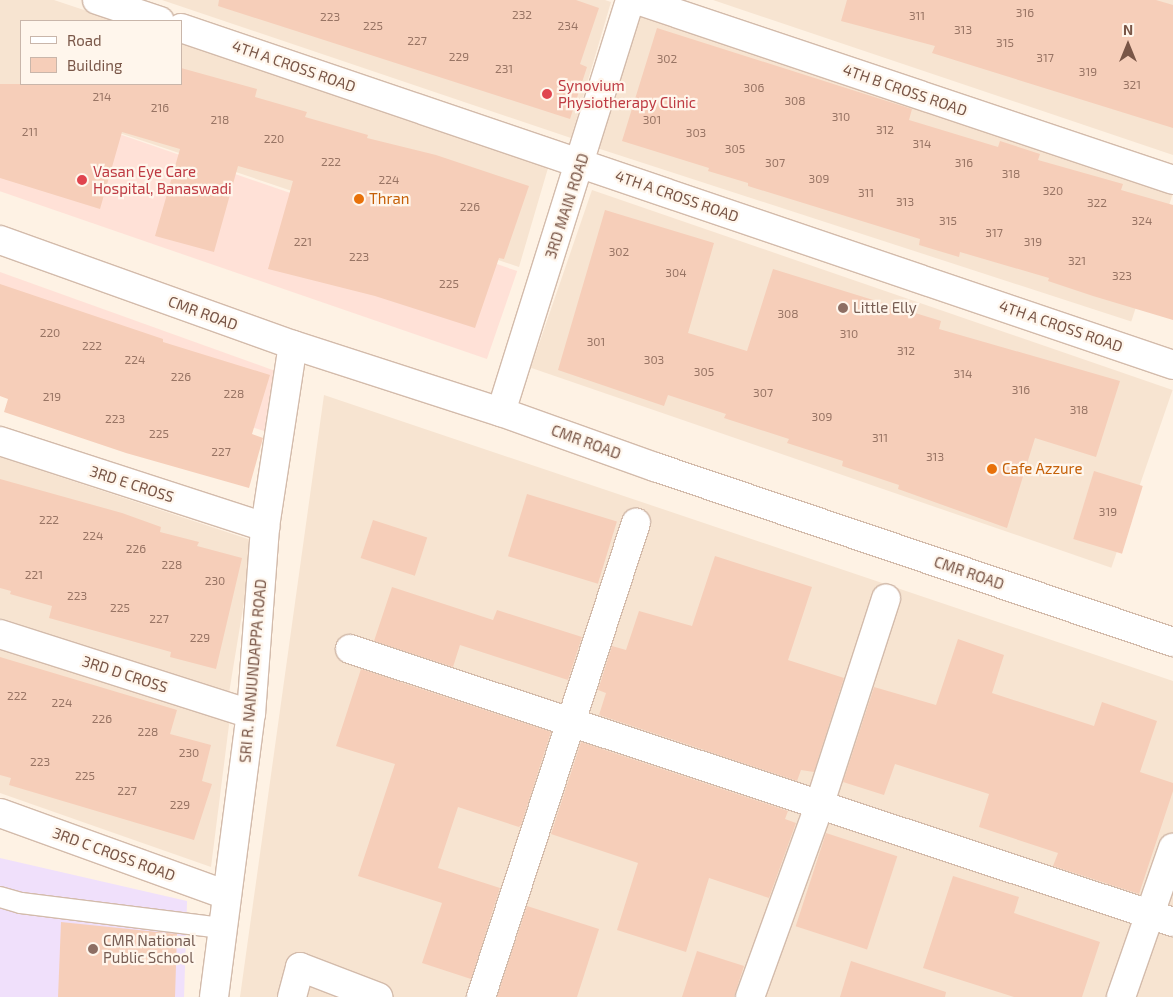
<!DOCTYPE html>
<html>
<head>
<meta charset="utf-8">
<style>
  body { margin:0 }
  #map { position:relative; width:1173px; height:997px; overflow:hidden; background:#fef2e4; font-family:"Exo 2",sans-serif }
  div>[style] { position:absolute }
  .residential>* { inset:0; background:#f7e4d1; transform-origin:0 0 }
  .commercial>* { inset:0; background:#ffe1d7; transform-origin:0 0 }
  .education>* { inset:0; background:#f0e0fb }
  .building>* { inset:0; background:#f6ceb9; transform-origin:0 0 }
  .roads { filter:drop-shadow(1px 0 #d3bbab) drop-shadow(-1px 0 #d3bbab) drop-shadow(0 1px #d3bbab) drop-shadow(0 -1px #d3bbab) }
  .service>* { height:20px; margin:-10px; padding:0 10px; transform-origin:10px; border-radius:10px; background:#fff }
  .minor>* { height:28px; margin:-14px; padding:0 14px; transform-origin:14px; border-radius:14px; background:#fff }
  .tertiary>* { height:28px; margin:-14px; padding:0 14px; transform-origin:14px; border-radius:14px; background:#fff }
  .dots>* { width:14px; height:14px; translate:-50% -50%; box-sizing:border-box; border:2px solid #fff6ec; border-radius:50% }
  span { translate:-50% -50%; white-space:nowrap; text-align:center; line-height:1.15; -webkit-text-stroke:4.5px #fff6ec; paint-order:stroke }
  .number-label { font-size:12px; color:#987464 }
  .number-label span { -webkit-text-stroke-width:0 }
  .street-label { font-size:15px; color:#795647 }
  .health-label { font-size:15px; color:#be3a42 }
  .left { translate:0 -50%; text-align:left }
  .food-label { font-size:15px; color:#c56008 }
  .education-label { font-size:15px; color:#785e54 }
  .legend { position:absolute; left:20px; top:20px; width:162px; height:65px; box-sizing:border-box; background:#fff6ec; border:1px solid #c9b6aa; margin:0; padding:6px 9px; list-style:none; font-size:15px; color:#795647 }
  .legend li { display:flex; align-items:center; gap:10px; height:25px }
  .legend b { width:25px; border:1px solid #c9b6aa }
  .north { position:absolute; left:1103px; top:20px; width:50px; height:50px; -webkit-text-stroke:4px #fff6ec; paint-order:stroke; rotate:0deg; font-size:14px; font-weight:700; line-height:20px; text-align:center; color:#795647 }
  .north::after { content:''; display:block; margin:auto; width:18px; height:22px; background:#795647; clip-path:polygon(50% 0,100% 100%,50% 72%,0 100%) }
</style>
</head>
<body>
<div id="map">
  <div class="residential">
    <div style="clip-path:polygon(0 0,54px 0,117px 21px,21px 21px,21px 84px,181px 84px,181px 43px,548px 168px,519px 267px,0 93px)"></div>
    <div style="clip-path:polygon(162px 0,605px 0,611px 2px,571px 138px)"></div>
    <div style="clip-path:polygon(713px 0,1173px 0,1173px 155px)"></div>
    <div style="left:641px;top:15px;width:561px;height:140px;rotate:18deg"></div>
    <div style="left:592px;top:190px;width:614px;height:188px;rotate:19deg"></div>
    <div style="clip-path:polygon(324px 395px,1173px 681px,1173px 997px,240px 997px)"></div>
    <div style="clip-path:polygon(0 457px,254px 541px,229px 693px,0 618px)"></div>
    <div style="clip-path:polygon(0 643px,230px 717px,211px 867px,0 793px)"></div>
  </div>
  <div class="commercial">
    <div style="left:0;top:93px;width:547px;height:93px;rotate:19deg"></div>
    <div style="clip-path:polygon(0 272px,281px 373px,270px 433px,0 345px)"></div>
  </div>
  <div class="education">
    <div style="clip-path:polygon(0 858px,187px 901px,184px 997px,0 997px)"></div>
  </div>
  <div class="building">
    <div style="clip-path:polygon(219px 0,576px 0,599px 8px,580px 64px,587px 67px,570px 119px,218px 6px)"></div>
    <div style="clip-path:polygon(847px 0,1156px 0,1173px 5px,1173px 128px,932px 53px,935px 46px,841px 21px)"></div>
    <div style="clip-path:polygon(657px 28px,912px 109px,909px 120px,998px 147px,1000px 141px,1040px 154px,1038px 160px,1123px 184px,1121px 190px,1173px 205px,1173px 320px,1093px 296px,1048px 281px,1049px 278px,960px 252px,959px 257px,919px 245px,920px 239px,748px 186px,748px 183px,708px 171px,709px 168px,622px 141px)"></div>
    <div style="clip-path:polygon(181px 68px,257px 89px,255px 97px,307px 112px,305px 117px,368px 135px,367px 138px,436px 155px,529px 186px,504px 259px,499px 258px,475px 328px,375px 296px,268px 269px,293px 181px,238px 166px,214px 252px,155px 236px,180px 149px,122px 132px,100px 209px,0 178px,0 84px,181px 84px)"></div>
    <div style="clip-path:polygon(605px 210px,714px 243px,688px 333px,747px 351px,773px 269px,941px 321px,939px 329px,1120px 381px,1096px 457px,1035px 438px,1007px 528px,898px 489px,899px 485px,842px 466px,843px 461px,787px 443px,789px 439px,724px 418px,726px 414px,668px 395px,664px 406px,558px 370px)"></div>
    <div style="clip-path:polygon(0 284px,163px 339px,163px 342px,270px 375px,252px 434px,263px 438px,249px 488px,126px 453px,4px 412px,8px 399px,0 396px)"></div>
    <div style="left:1094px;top:471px;width:51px;height:71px;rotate:17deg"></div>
    <div style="clip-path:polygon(0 479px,122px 513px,161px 527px,160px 532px,199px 542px,197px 546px,242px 558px,216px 669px,170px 657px,171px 652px,49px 618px,52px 606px,10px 594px,11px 591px,0 588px)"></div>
    <div style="left:527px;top:494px;width:94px;height:65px;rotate:17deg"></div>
    <div style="left:373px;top:520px;width:57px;height:40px;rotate:18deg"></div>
    <div style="clip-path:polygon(715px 556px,812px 587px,788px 660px,844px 678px,814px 772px,801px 770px,797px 781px,599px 715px,606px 693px,598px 690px,612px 646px,626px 650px,639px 611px,692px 626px)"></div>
    <div style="clip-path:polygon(392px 587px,493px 620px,497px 610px,582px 637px,568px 680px,460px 645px,453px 667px,374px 641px)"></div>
    <div style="clip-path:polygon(958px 639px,1004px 655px,992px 693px,1094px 726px,1102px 702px,1157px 721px,1140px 772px,1173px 783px,1173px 791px,1139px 894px,1053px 866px,1058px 853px,979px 827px,989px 794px,895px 764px,884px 795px,843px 782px,874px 687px,936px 705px)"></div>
    <div style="clip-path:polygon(0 657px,177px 710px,170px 734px,211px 745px,202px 781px,212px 784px,194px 840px,9px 785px,11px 778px,0 775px)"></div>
    <div style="clip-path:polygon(361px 669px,551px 732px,521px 825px,519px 827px,458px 807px,438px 868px,500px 888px,471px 979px,422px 963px,442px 903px,358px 876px,395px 764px,336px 746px)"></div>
    <div style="clip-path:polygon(581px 742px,788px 811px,785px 819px,796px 823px,769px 898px,709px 878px,686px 952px,617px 930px,638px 863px,551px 834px)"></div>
    <div style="left:826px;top:833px;width:75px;height:98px;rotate:18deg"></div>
    <div style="clip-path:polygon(953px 876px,1019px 897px,1014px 913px,1100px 942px,1082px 997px,1014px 997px,923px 968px)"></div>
    <div style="clip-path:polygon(527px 906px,599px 929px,577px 997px,497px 997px)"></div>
    <div style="clip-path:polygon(61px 922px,177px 934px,175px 997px,58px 997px)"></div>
    <div style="clip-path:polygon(697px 951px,744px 966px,734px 997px,682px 997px)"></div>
    <div style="clip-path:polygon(851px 961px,946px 992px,945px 997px,840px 997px)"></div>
  </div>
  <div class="roads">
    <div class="service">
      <div style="left:0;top:897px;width:22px;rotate:16deg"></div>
      <div style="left:21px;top:903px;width:204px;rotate:7.1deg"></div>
    </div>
    <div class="minor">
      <div style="left:97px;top:0;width:66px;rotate:18.4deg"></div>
      <div style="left:637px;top:0;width:565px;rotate:18.56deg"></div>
      <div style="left:181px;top:28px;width:1048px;rotate:18.76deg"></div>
      <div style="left:501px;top:412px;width:432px;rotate:-72.6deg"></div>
      <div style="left:0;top:441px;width:279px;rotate:18deg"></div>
      <div style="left:0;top:634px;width:263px;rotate:17.7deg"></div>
      <div style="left:350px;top:649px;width:867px;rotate:18.35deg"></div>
      <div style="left:0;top:813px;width:241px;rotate:19.9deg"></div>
      <div style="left:214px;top:997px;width:285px;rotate:-82.6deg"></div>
      <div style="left:251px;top:714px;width:188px;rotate:-85.7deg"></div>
      <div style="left:265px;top:527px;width:184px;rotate:-81.3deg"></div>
      <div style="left:292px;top:997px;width:31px;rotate:-75deg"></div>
      <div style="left:300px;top:967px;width:84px;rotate:21deg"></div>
      <div style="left:481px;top:997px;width:499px;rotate:-71.9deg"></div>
      <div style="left:750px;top:997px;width:203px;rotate:-70.1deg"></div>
      <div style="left:819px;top:806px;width:218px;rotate:-72.1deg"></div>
      <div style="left:1121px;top:997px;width:158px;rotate:-70.8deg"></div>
    </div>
    <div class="tertiary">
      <div style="left:0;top:240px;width:311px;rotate:19.7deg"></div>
      <div style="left:293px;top:345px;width:219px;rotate:17.9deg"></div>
      <div style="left:501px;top:412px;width:164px;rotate:19.7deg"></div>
      <div style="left:655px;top:467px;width:547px;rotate:18.67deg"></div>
    </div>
  </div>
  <div class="dots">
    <div style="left:547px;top:94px;background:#e0444e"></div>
    <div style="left:82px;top:180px;background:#e0444e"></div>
    <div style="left:359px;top:199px;background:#e8710a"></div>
    <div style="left:843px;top:308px;background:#8d6e63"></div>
    <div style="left:992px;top:469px;background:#e8710a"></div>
    <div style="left:93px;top:949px;background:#8d6e63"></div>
  </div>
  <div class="number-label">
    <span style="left:1025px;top:13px">316</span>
    <span style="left:522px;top:15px">232</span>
    <span style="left:917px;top:16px">311</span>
    <span style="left:330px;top:17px">223</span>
    <span style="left:373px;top:26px">225</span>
    <span style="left:568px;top:26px">234</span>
    <span style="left:963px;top:30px">313</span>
    <span style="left:417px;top:41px">227</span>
    <span style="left:1005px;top:43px">315</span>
    <span style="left:459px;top:57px">229</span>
    <span style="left:1045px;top:58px">317</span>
    <span style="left:667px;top:59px">302</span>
    <span style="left:504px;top:69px">231</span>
    <span style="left:1088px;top:72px">319</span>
    <span style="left:1132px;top:85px">321</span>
    <span style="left:754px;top:88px">306</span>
    <span style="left:102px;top:97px">214</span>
    <span style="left:795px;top:101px">308</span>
    <span style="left:160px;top:108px">216</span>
    <span style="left:841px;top:117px">310</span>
    <span style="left:220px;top:120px">218</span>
    <span style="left:652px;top:120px">301</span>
    <span style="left:885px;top:130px">312</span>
    <span style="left:30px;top:132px">211</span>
    <span style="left:696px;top:133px">303</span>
    <span style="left:274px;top:139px">220</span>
    <span style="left:922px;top:144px">314</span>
    <span style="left:735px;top:149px">305</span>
    <span style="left:331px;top:162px">222</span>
    <span style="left:775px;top:163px">307</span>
    <span style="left:964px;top:163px">316</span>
    <span style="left:1011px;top:174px">318</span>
    <span style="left:819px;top:179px">309</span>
    <span style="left:389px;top:180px">224</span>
    <span style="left:1053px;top:191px">320</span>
    <span style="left:866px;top:193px">311</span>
    <span style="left:905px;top:202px">313</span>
    <span style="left:1097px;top:203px">322</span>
    <span style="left:470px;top:207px">226</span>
    <span style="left:948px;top:221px">315</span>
    <span style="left:1142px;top:221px">324</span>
    <span style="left:994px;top:233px">317</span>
    <span style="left:303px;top:242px">221</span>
    <span style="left:1033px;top:242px">319</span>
    <span style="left:619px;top:252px">302</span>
    <span style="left:359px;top:257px">223</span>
    <span style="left:1077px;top:261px">321</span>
    <span style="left:676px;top:273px">304</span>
    <span style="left:1122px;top:276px">323</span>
    <span style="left:449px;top:284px">225</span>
    <span style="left:788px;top:314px">308</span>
    <span style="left:50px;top:333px">220</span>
    <span style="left:849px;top:334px">310</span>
    <span style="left:596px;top:342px">301</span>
    <span style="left:92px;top:346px">222</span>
    <span style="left:906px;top:351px">312</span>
    <span style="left:135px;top:360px">224</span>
    <span style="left:654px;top:360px">303</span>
    <span style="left:704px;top:372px">305</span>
    <span style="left:963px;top:374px">314</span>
    <span style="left:181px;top:377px">226</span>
    <span style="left:1021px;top:390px">316</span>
    <span style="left:763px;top:393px">307</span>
    <span style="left:234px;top:394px">228</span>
    <span style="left:52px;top:397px">219</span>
    <span style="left:1079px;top:410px">318</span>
    <span style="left:822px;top:417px">309</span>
    <span style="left:115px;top:419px">223</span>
    <span style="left:159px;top:434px">225</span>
    <span style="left:880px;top:438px">311</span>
    <span style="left:221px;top:452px">227</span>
    <span style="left:935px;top:457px">313</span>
    <span style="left:1108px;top:512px">319</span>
    <span style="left:49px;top:520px">222</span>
    <span style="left:93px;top:536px">224</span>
    <span style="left:136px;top:549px">226</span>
    <span style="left:172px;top:565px">228</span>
    <span style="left:34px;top:575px">221</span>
    <span style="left:215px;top:581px">230</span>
    <span style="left:77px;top:596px">223</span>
    <span style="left:120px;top:608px">225</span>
    <span style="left:159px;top:619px">227</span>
    <span style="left:200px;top:638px">229</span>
    <span style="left:17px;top:696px">222</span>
    <span style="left:62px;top:703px">224</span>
    <span style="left:102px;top:719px">226</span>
    <span style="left:148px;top:732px">228</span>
    <span style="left:189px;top:753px">230</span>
    <span style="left:40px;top:762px">223</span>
    <span style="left:85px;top:776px">225</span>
    <span style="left:127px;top:791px">227</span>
    <span style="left:180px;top:805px">229</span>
  </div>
  <div class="street-label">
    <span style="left:294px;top:66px;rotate:19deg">4TH A CROSS ROAD</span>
    <span style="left:905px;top:90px;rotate:19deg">4TH B CROSS ROAD</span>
    <span style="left:677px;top:196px;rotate:19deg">4TH A CROSS ROAD</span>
    <span style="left:567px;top:206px;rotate:-72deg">3RD MAIN ROAD</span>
    <span style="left:203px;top:313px;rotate:20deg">CMR ROAD</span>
    <span style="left:1061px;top:326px;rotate:19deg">4TH A CROSS ROAD</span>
    <span style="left:586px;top:442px;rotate:20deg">CMR ROAD</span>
    <span style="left:132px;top:484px;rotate:18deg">3RD E CROSS</span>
    <span style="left:969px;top:573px;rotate:19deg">CMR ROAD</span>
    <span style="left:253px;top:671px;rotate:-85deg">SRI R. NANJUNDAPPA ROAD</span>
    <span style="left:125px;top:674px;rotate:18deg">3RD D CROSS</span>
    <span style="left:114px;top:854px;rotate:20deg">3RD C CROSS ROAD</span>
  </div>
  <div class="health-label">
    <span class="left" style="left:558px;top:94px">Synovium<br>Physiotherapy Clinic</span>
    <span class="left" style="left:93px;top:180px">Vasan Eye Care<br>Hospital, Banaswadi</span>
  </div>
  <div class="food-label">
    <span class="left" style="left:369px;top:199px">Thran</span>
    <span class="left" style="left:1002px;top:469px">Cafe Azzure</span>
  </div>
  <div class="education-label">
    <span class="left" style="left:853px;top:308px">Little Elly</span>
    <span class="left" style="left:103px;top:949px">CMR National<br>Public School</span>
  </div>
  <ul class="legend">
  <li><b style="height:6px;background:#fff"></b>Road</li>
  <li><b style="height:14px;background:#f6ceb9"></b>Building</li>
  </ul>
  <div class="north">N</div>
</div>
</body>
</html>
